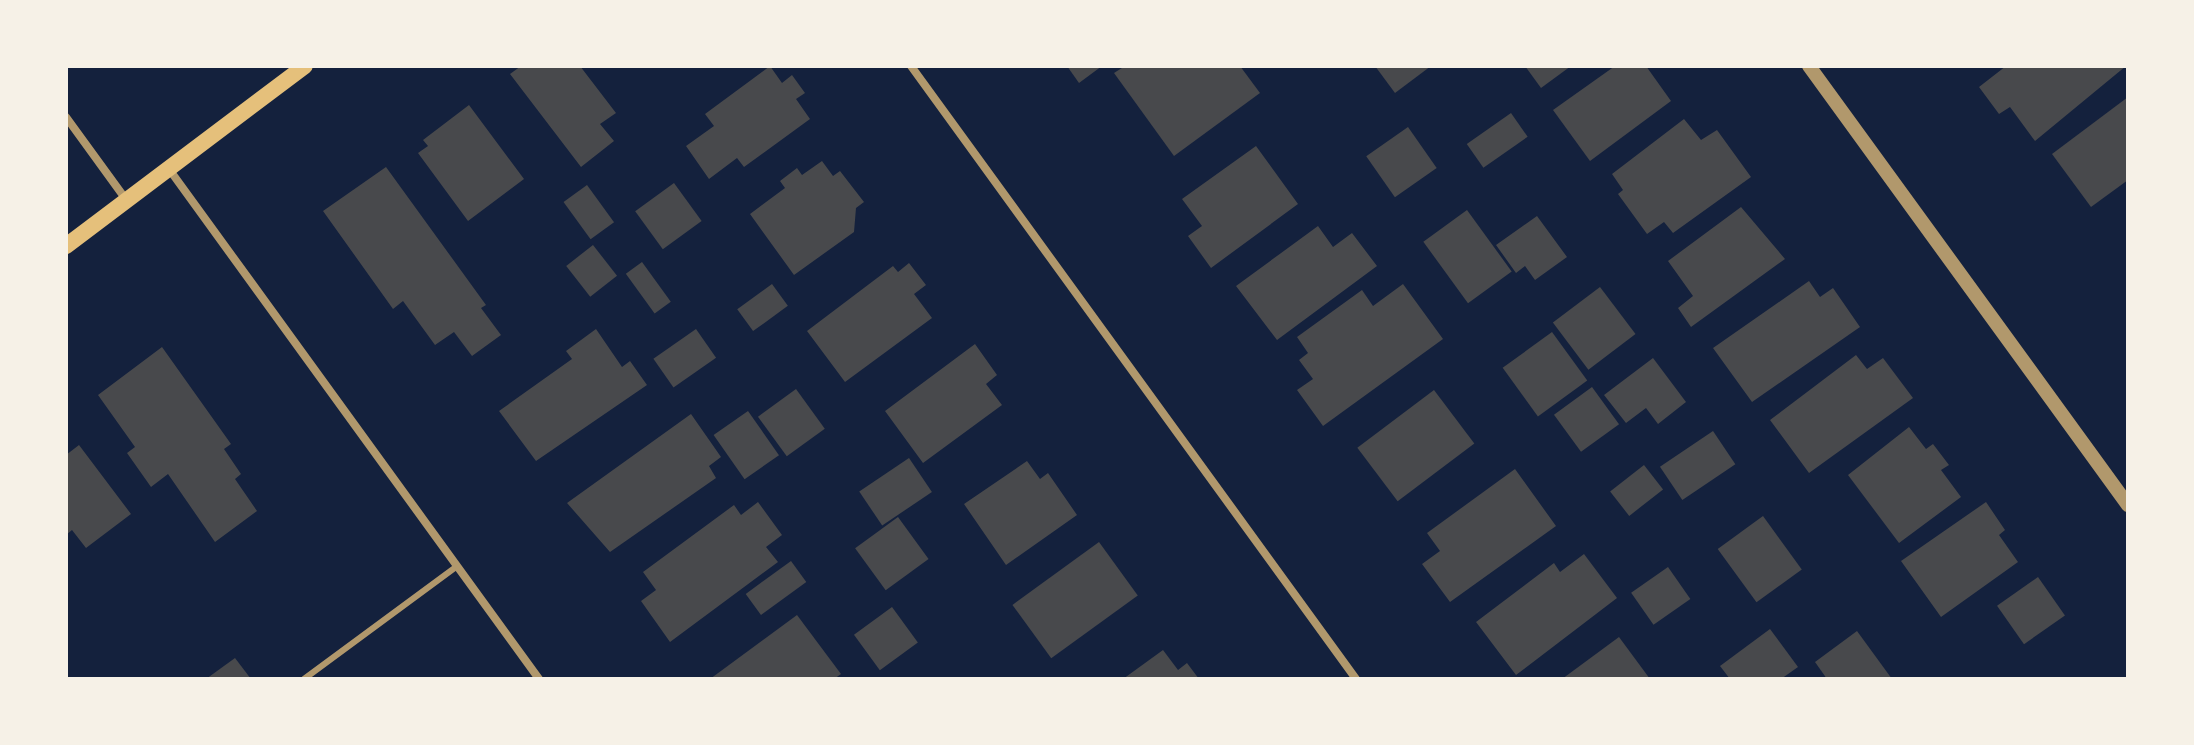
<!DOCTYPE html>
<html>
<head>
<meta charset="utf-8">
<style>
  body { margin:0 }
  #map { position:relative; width:2194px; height:745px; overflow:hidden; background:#14213d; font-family:Helvetica,sans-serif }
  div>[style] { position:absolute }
  .building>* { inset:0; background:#48494c; transform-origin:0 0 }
  .service>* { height:6px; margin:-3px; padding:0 3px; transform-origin:3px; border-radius:3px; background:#b1986c }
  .minor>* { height:8px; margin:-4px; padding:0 4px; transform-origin:4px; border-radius:4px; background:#b1986c }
  .tertiary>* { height:14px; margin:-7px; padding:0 7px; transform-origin:7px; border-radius:7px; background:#b1986c }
  .secondary>* { height:16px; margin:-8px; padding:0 8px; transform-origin:8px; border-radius:8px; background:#e5c07b }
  span { translate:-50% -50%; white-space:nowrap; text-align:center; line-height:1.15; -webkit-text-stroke:6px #f6f1e7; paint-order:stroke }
  .frame { position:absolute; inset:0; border:68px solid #f6f1e7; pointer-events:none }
</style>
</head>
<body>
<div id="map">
  <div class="building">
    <div style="clip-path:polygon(521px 66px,580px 66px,616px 113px,600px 124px,614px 141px,581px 167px,510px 74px)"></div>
    <div style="clip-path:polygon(770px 66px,782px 83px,792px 75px,805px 93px,796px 99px,810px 119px,744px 167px,737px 158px,709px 179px,686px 146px,714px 126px,705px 114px)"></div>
    <div style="clip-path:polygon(1067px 66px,1102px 66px,1079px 83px)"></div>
    <div style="clip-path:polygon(1125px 66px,1240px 66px,1260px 93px,1174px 156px,1114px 73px)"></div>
    <div style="clip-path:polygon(1375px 66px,1431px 66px,1395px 93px)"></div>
    <div style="clip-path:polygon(1525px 66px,1571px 66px,1541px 88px)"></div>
    <div style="clip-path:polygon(1615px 66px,1646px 66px,1671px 101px,1590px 161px,1553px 110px)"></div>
    <div style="clip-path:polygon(2006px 66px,2126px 66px,2035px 141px,2010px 107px,1999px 114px,1979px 87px)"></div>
    <div style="clip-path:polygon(2128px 97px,2128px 180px,2091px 207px,2052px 154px)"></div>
    <div style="clip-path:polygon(469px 105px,524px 179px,468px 221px,418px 153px,428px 146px,423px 140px)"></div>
    <div style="left:1511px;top:113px;width:29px;height:54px;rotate:55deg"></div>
    <div style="clip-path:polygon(1684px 119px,1701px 140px,1717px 130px,1751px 177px,1673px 233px,1664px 222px,1647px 234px,1618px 194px,1623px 190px,1612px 174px)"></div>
    <div style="left:1408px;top:127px;width:50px;height:51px;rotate:55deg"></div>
    <div style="clip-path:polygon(1256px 146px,1298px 204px,1211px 268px,1188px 236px,1202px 226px,1182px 199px)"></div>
    <div style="clip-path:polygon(822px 161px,833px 176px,840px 171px,864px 202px,856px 208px,854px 232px,794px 275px,750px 214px,785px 188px,780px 181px,797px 168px,802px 175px)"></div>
    <div style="clip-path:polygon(386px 167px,486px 305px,481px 308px,501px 335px,472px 356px,454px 332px,435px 345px,403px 301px,393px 309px,323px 211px)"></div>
    <div style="left:674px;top:183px;width:47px;height:48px;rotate:54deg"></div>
    <div style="left:587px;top:185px;width:46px;height:29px;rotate:54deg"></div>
    <div style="clip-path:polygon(1741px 207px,1785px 259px,1691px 327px,1678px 308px,1693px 296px,1668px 261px)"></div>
    <div style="left:1467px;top:210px;width:76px;height:54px;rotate:54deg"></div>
    <div style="clip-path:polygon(1537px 216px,1567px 257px,1535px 280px,1525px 266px,1516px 273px,1496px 245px)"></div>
    <div style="clip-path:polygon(1318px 226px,1333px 247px,1352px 233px,1377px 266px,1277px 340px,1236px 286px)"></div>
    <div style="left:593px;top:245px;width:39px;height:34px;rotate:52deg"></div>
    <div style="left:642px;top:262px;width:49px;height:20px;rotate:54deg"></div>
    <div style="clip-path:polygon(909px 263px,926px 285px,914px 294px,932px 318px,845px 382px,807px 331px,893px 266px,898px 272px)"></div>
    <div style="clip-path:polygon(1809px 281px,1820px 297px,1833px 288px,1860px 327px,1752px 402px,1713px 348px)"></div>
    <div style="left:772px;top:284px;width:27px;height:43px;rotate:54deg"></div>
    <div style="clip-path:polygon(1403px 284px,1443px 339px,1323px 426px,1297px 390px,1313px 379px,1299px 360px,1308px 353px,1297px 337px,1362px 290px,1373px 306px)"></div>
    <div style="left:1600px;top:287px;width:59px;height:59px;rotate:53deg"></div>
    <div style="clip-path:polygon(596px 329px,622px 367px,630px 361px,647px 385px,536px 461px,499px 411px,572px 359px,566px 351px)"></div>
    <div style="left:696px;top:329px;width:35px;height:52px;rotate:55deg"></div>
    <div style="left:1552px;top:332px;width:60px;height:61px;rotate:54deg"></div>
    <div style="clip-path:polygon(975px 344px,997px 375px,986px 384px,1002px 405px,923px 463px,885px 411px)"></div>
    <div style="clip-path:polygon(162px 347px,231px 444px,224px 449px,241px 474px,235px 479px,257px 511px,215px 542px,168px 474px,151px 487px,127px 453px,135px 447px,98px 395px)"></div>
    <div style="clip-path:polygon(1856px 355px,1867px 369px,1883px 358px,1913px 398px,1809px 473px,1770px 420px)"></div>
    <div style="clip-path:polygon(1653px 358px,1686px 402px,1658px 424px,1646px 408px,1626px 423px,1604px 395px)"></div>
    <div style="left:1592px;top:387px;width:46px;height:47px;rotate:54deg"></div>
    <div style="left:796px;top:389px;width:49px;height:47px;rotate:54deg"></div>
    <div style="left:1434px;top:390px;width:67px;height:96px;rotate:53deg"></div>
    <div style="left:748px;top:411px;width:54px;height:42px;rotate:55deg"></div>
    <div style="clip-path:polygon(691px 414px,721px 457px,709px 466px,716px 478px,610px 552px,567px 503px)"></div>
    <div style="clip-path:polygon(1909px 427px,1926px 449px,1933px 444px,1949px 465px,1941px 470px,1961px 497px,1899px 543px,1848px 475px)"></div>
    <div style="left:1713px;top:431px;width:40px;height:64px;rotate:56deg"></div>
    <div style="clip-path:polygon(79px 445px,131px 514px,86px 548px,72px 530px,66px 535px,66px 455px)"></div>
    <div style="left:909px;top:458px;width:41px;height:60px;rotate:56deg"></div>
    <div style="clip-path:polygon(1027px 461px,1040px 479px,1048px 473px,1077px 515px,1006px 565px,964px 504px)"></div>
    <div style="left:1644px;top:465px;width:31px;height:43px;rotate:52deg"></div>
    <div style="clip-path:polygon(1515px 469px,1556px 526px,1450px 602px,1422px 564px,1440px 551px,1427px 533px)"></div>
    <div style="clip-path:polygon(758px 502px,782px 535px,766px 547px,778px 562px,670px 642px,641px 601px,656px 590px,643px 572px,734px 505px,741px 515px)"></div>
    <div style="clip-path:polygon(1986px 502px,2005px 530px,1999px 535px,2018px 562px,1941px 617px,1901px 561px)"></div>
    <div style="left:1763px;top:516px;width:66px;height:56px;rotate:54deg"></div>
    <div style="left:898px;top:517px;width:52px;height:53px;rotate:54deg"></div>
    <div style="left:1099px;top:542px;width:66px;height:107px;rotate:54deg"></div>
    <div style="clip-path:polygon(1584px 554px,1617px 598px,1516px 675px,1476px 622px,1554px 563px,1560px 572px)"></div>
    <div style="left:791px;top:561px;width:26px;height:56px;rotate:54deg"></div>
    <div style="left:1668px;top:567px;width:39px;height:45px;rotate:55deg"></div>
    <div style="left:2038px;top:577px;width:47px;height:50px;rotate:55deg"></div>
    <div style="left:892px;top:607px;width:44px;height:47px;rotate:54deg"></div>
    <div style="clip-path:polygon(797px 615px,841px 674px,834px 679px,710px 679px)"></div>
    <div style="clip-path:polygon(1770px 629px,1798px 667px,1781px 679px,1730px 679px,1720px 666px)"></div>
    <div style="clip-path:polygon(1857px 631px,1892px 679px,1827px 679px,1815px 662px)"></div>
    <div style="clip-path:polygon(1619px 637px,1650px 679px,1562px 679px)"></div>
    <div style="clip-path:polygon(1163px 650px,1178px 670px,1187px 663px,1199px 679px,1123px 679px)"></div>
    <div style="clip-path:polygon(235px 658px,251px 679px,206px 679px)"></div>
  </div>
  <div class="service">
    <div style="left:304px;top:679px;width:190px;rotate:-36.4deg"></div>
  </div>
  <div class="minor">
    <div style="left:911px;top:66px;width:757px;rotate:54.02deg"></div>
    <div style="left:66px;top:117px;width:104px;rotate:54deg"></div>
    <div style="left:169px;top:169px;width:630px;rotate:54.04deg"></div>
  </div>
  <div class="tertiary">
    <div style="left:1809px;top:66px;width:543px;rotate:54deg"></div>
  </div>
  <div class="secondary">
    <div style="left:66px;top:246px;width:299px;rotate:-37deg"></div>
  </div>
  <div class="frame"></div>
</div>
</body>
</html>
